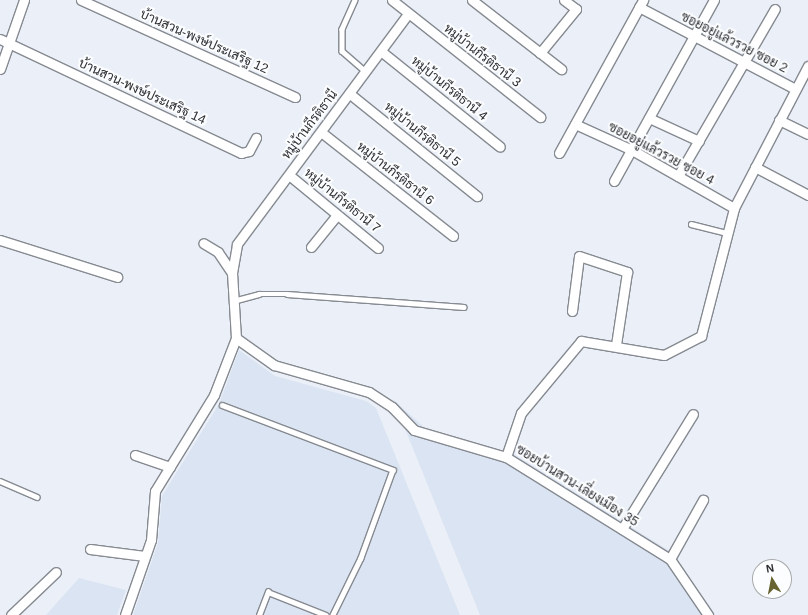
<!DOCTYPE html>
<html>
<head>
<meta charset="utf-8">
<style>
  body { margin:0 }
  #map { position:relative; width:808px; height:615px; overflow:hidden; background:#ebf0f8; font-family:Helvetica,Sarabun,sans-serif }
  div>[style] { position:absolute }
  .built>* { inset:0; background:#dbe4f2 }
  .roads { filter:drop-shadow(1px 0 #868a91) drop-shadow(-1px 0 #868a91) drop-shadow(0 1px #868a91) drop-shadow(0 -1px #868a91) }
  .lane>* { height:4.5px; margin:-2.25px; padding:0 2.25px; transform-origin:2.25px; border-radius:2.25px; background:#fff }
  .street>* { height:9px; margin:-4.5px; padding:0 4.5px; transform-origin:4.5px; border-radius:4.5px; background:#fff }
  span { translate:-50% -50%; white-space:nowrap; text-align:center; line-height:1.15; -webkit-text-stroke:4px #fcfdff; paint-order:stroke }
  .street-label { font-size:13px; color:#2d2f32 }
  .north { position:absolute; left:752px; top:559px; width:40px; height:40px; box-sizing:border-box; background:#fcfdff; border:1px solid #a9abad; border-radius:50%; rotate:350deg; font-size:11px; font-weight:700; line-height:16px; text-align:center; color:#2d2f32 }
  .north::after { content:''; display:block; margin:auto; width:14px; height:18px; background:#676431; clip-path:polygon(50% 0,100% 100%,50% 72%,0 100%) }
</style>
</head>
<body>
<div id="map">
  <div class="built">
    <div style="clip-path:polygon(239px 350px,275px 376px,366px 401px,376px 408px,460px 615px,133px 615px,158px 543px,162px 496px,219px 404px)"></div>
    <div style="clip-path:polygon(393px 399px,426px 429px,515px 455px,673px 553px,715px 615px,480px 615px)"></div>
    <div style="clip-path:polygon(79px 578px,126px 590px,117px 615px,46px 615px)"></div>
  </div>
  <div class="roads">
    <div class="lane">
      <div style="left:355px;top:0;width:32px;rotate:114deg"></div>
      <div style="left:342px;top:29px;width:22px;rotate:90deg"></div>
      <div style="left:342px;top:51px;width:30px;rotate:41deg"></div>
      <div style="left:691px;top:224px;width:37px;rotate:14deg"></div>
      <div style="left:233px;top:301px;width:27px;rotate:-15deg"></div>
      <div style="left:259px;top:294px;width:28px"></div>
      <div style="left:287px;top:294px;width:177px;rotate:4.2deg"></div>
      <div style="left:222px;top:405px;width:183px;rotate:20.8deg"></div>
      <div style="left:393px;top:470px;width:94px;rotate:110deg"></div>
      <div style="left:361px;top:558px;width:64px;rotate:116.2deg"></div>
      <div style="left:0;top:481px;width:40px;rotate:23.4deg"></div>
      <div style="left:259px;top:615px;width:25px;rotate:-69deg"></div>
      <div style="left:268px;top:592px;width:62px;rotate:21.6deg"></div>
    </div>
    <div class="street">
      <div style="left:81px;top:0;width:235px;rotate:24.4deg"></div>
      <div style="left:392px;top:0;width:189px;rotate:38.3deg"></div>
      <div style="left:472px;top:0;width:113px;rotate:37.8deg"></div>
      <div style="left:639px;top:7px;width:176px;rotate:27.7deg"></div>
      <div style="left:0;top:39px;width:267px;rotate:25.3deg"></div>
      <div style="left:241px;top:153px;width:8px;rotate:-14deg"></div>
      <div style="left:249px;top:151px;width:15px;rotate:-62deg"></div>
      <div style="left:382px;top:52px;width:151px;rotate:38.8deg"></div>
      <div style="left:540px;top:53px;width:57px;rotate:-50.7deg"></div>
      <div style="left:576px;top:9px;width:15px;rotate:-143deg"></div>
      <div style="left:0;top:69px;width:73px;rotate:-70.8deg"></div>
      <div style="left:350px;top:94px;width:163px;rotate:38.8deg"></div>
      <div style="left:649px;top:118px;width:55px;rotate:24.7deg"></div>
      <div style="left:779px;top:120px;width:32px;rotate:26deg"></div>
      <div style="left:575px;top:124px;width:63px;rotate:24.5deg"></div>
      <div style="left:632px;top:150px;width:117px;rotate:29.6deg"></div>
      <div style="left:321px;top:132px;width:168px;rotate:38.2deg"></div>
      <div style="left:559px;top:153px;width:175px;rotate:-61.2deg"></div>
      <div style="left:755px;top:167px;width:60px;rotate:27.8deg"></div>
      <div style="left:289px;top:175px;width:115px;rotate:39.4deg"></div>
      <div style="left:678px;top:176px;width:193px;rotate:-59.9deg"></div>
      <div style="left:614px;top:181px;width:207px;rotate:-61.1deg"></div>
      <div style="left:0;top:240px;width:123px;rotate:17.5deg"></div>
      <div style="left:311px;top:247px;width:41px;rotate:-50.9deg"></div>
      <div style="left:232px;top:273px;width:29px;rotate:-80deg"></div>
      <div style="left:237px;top:244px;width:285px;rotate:-53.4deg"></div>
      <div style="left:572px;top:311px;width:55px;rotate:-82.7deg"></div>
      <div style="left:579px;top:256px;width:51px;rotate:18.4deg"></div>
      <div style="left:627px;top:272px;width:74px;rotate:98.6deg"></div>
      <div style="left:236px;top:338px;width:47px;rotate:35.4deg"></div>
      <div style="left:274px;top:365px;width:99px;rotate:15.9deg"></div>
      <div style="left:369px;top:392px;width:27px;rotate:33deg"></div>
      <div style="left:392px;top:407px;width:32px;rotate:46deg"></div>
      <div style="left:414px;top:430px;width:96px;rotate:16.4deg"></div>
      <div style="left:506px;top:457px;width:193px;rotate:31.9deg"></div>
      <div style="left:670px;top:559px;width:68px;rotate:55.8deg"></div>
      <div style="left:135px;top:455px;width:37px;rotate:19deg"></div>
      <div style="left:506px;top:457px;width:46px;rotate:-71.2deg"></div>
      <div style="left:521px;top:413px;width:94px;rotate:-50.2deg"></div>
      <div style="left:581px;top:341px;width:84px;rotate:9.6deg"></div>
      <div style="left:664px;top:355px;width:42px;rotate:-27.2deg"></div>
      <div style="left:701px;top:336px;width:132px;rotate:-75.5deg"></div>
      <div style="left:734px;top:208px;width:160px;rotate:-62.5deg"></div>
      <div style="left:622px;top:529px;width:135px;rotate:-58.3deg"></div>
      <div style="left:90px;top:549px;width:55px;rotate:7.3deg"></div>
      <div style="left:670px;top:559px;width:68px;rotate:-60.8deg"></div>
      <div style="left:11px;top:615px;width:62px;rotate:-43.7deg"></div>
      <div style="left:125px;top:615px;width:79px;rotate:-70.9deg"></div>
      <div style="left:151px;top:540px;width:49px;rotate:-85.3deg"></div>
      <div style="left:155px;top:491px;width:113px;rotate:-58.4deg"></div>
      <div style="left:214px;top:395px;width:61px;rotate:-68.9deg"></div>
      <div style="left:236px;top:338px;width:65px;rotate:-93.5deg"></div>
      <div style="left:232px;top:273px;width:25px;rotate:-124deg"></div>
      <div style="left:218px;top:252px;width:17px;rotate:-149deg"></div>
    </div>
  </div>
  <div class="street-label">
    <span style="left:204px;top:42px;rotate:24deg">บ้านสวน-พงษ์ประเสริฐ 12</span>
    <span style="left:734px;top:43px;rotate:27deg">ซอยอยู่แล้วรวย ซอย 2</span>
    <span style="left:482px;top:56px;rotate:38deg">หมู่บ้านกีรติธานี 3</span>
    <span style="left:449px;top:89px;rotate:39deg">หมู่บ้านกีรติธานี 4</span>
    <span style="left:142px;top:92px;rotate:25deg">บ้านสวน-พงษ์ประเสริฐ 14</span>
    <span style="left:310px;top:125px;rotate:-53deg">หมู่บ้านกีรติธานี</span>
    <span style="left:422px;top:135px;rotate:39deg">หมู่บ้านกีรติธานี 5</span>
    <span style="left:661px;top:154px;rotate:28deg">ซอยอยู่แล้วรวย ซอย 4</span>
    <span style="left:395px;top:174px;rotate:38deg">หมู่บ้านกีรติธานี 6</span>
    <span style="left:342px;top:201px;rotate:39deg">หมู่บ้านกีรติธานี 7</span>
    <span style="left:577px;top:486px;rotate:32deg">ซอยบ้านสวน-เลี่ยงเมือง 35</span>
  </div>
  <div class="north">N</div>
</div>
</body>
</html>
